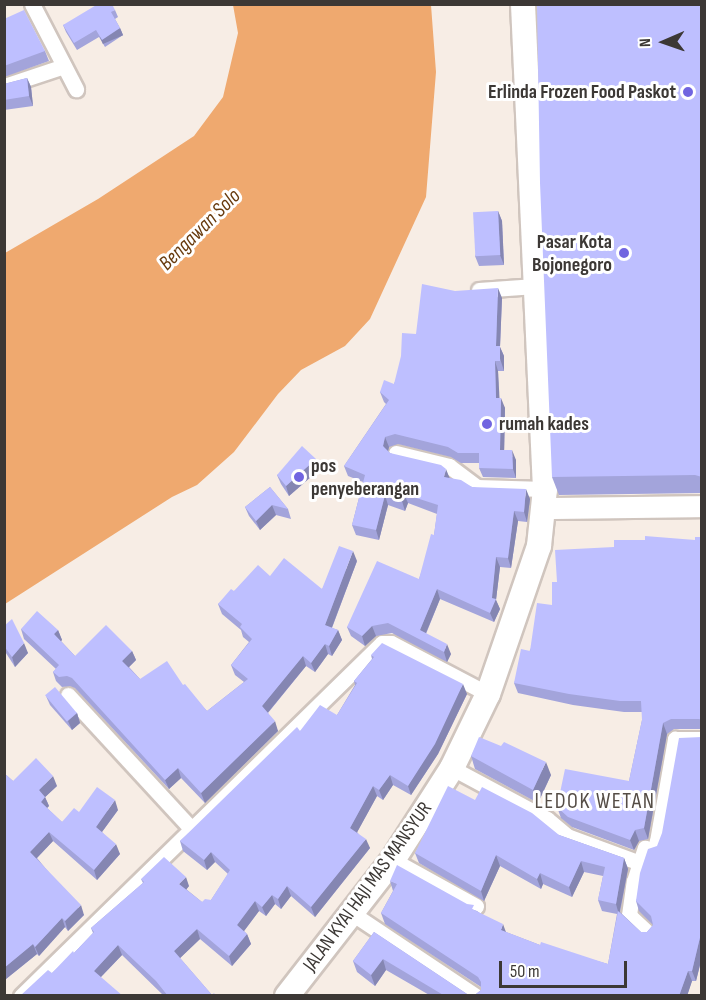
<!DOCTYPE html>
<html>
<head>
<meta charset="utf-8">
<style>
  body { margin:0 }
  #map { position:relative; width:706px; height:1000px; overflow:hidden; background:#f7ede5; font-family:"Sofia Sans Condensed",sans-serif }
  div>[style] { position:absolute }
  .water>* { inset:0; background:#efa96f }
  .roads { filter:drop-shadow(2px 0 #d0c5be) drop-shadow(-2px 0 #d0c5be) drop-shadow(0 2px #d0c5be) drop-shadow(0 -2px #d0c5be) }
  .minor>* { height:15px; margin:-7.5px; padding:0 7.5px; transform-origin:7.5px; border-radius:7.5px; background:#fff }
  .secondary>* { height:21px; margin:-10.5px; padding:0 10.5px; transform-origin:10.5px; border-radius:10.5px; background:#fff }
  .primary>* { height:24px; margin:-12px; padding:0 12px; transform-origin:12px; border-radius:12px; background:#fff }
  .wall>* { inset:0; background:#a3a4db }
  .shaded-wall>* { inset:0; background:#8586b2; transform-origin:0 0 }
  .building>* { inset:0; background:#bebfff; transform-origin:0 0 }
  .dots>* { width:16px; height:16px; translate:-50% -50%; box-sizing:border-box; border:3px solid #fff; border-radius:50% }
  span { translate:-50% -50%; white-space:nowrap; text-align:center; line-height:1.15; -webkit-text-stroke:6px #fff; paint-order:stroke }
  .poi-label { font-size:20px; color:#3c3835; font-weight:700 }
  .right { translate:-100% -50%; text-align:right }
  .left { translate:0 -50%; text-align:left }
  .street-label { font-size:20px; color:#3c3835 }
  .water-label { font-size:21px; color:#683b0e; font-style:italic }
  .quarter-label { font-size:22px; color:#554d46; letter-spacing:1.5px }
  .frame { position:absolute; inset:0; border:6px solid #3c3835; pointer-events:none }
  .north { position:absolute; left:634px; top:12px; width:60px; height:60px; -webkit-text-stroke:4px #fff; paint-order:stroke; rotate:268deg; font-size:16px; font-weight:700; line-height:24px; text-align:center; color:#3c3835 }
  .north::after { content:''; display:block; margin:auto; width:21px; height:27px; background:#3c3835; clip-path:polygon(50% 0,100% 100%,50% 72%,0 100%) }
  .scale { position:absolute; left:499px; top:961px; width:128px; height:27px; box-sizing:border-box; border:3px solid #3c3835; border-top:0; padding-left:8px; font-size:18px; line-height:21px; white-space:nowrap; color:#3c3835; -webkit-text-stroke:4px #fff; paint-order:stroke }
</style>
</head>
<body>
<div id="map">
  <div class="water">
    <div style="clip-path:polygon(233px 5px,431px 5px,436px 72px,426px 197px,370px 319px,345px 346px,301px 370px,278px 394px,234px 452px,197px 485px,172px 497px,5px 604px,5px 253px,98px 199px,194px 136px,223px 97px,238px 33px)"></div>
  </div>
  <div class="roads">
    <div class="minor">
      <div style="left:32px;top:4px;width:96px;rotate:62.6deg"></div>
      <div style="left:4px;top:86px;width:63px;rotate:-18.4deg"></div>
      <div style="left:479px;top:290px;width:56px;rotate:-4.1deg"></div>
      <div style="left:396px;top:453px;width:55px;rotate:13.8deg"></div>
      <div style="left:449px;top:466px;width:35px;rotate:37deg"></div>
      <div style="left:477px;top:487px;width:68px;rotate:1.7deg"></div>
      <div style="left:68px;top:695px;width:180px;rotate:47.3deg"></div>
      <div style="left:452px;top:768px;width:108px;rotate:28.2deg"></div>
      <div style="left:547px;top:819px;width:26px;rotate:40deg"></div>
      <div style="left:567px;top:836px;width:78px;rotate:20.3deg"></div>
      <div style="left:393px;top:860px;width:95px;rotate:29deg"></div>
      <div style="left:353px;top:914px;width:148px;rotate:33.7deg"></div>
      <div style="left:648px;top:933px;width:26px;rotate:-137deg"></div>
      <div style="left:629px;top:915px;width:34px;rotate:-82deg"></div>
      <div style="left:634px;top:881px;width:35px;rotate:-72deg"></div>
      <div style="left:645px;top:848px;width:9px;rotate:13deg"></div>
      <div style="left:654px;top:850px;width:9px;rotate:-72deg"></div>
      <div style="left:657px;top:841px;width:104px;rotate:-80deg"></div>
      <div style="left:675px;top:739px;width:27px"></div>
      <div style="left:21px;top:996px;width:505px;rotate:-44.36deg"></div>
      <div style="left:382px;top:643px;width:9px"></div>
      <div style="left:391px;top:643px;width:110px;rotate:27.7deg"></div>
    </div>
    <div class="secondary">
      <div style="left:544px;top:508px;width:158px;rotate:-0.7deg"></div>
    </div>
    <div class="primary">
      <div style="left:287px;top:996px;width:172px;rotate:-52.1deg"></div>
      <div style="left:393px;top:860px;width:109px;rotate:-57.3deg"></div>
      <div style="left:452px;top:768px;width:82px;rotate:-64.1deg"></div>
      <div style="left:488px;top:694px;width:157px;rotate:-71deg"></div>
      <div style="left:539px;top:546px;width:57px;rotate:-84deg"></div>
      <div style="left:545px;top:489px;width:485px;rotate:-92.6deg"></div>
    </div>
  </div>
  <div class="wall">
    <div style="clip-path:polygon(702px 4px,702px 493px,559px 495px,552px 477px)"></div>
    <div style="clip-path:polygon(115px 10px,118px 17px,115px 19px,120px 28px,123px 35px,105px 47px,99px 37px,77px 50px,66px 32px,63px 25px)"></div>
    <div style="clip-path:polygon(4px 19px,45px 51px,49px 61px,4px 77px)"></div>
    <div style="clip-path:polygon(27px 78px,31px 87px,33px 106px,4px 110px,4px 84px)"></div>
    <div style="clip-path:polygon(498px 211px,502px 221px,504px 265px,479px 266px,475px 256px)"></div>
    <div style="clip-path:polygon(455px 291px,502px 298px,500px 347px,504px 356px,504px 371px,498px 371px,499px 398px,505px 408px,504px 450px,516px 460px,516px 478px,483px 477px,479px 468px,479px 463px,461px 463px,451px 457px,398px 444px,389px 447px,388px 451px,390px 453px,450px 478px,472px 487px,530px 499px,527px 522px,518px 521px,511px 568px,500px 567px,496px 600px,500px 609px,494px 622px,440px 599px,426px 634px,451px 654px,447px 662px,392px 633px,376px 636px,365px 646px,351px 636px,347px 627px,419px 579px,434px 535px,437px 514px,408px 503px,405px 511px,388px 505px,379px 540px,356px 535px,352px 525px,363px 482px,348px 476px,344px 466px,386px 404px,384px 402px,380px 392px,394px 384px,416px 334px)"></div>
    <div style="clip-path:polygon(316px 459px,320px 469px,289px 496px,281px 484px,277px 475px)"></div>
    <div style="clip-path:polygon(270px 487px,288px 509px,291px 519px,276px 515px,260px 530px,249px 516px,245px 507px)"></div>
    <div style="clip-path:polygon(702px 537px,702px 729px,674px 729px,667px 734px,648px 839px,639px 841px,634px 850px,572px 827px,561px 818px,557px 807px,629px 781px,642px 720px,642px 712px,624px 712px,573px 705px,518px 693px,514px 683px,552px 605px,557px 582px,614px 547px,695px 540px)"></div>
    <div style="clip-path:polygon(357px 561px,332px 628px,338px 630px,342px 640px,332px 656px,328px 654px,315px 672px,306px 666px,268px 713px,278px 731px,205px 803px,181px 778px,169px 789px,75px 688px,70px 686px,62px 687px,56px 681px,53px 672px,56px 669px,24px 639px,21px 629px,58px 630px,62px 640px,61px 641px,75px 656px,132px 651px,136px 660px,129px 667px,140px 679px,183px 685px,207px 711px,244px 682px,235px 675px,231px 665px,249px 642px,243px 637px,241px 630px,222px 614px,218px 604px,234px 591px,270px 576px,322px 589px)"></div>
    <div style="clip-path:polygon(4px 626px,28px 653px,15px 667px,4px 650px)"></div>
    <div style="clip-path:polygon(371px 655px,467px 694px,438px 754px,411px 795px,393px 785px,383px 800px,377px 796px,357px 832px,370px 848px,315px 917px,291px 896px,281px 909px,275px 904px,266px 916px,259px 911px,244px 931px,247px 934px,251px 944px,232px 966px,200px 939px,180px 958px,212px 995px,216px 996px,164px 996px,122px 955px,101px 977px,52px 973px,74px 953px,93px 933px,91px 928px,143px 883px,141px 879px,189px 886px,186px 889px,202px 902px,211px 900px,228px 874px,215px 862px,207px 870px,183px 851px,180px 841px,300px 731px,337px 715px,355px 685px,354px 681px,372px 659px)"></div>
    <div style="clip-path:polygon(46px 696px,77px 713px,80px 723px,72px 730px,50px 705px)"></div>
    <div style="clip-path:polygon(702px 737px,702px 957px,696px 981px,692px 981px,687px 996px,431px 996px,386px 970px,375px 986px,357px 972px,353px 961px,374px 932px,467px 994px,476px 994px,481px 990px,481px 987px,385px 924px,381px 913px,393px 891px,390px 881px,477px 911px,506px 932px,540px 945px,608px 964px,617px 914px,602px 911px,598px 900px,603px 876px,584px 872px,572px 897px,543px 884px,541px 889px,500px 866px,484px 901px,419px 863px,415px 853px,475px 800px,559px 835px,624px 858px,628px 869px,620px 912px,641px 932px,647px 932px,653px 925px,639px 911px,636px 901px)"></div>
    <div style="clip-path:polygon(501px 746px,551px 775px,538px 803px,475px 769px,471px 756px)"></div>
    <div style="clip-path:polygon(4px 773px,13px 781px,57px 786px,45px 797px,49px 806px,47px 808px,62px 822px,79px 812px,118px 810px,102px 832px,120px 854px,97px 880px,53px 841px,37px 858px,84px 915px,68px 931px,65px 927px,39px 956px,37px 954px,6px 979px,4px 977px)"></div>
  </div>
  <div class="shaded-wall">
    <div style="left:120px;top:28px;width:8px;height:22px;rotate:67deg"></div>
    <div style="clip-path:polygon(27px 78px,31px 87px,33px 106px,29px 96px)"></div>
    <div style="clip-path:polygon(498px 211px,502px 221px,504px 265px,500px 255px)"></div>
    <div style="clip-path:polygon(498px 288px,502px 298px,500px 347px,504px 356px,504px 371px,496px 346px)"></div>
    <div style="clip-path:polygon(495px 361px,498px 371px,500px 407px,496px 398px)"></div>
    <div style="clip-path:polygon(501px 398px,505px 408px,504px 460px,500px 450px)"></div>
    <div style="clip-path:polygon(385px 437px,389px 447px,387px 456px,383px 446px)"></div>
    <div style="clip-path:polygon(512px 450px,516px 460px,516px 478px,513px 469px)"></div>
    <div style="clip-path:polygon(316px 459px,320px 469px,289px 496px,286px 486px)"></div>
    <div style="clip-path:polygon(446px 469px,450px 479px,444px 477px)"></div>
    <div style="clip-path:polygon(526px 489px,530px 499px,527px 522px,524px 512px)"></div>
    <div style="clip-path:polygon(404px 494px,408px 503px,405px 511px,402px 501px)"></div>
    <div style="clip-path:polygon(385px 495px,388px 505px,379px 540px,376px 530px)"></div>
    <div style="clip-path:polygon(272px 505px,276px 515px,260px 530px,256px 521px)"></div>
    <div style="clip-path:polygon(514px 511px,518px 521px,511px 568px,508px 558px)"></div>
    <div style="clip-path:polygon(353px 551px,357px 561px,329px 635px,325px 625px)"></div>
    <div style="clip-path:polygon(496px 557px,500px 567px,496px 600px,500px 609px,494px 622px,490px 613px)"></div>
    <div style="clip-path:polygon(437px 589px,440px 599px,423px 640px,420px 630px)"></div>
    <div style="clip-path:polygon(372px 626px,376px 636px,365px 646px,362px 636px)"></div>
    <div style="clip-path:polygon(58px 630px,62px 640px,58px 644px,54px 634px)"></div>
    <div style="clip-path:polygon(338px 630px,342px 640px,332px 656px,329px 646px)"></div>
    <div style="clip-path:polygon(24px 643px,28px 653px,15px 667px,12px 657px)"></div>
    <div style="clip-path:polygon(325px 644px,328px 654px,315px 672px,311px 663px)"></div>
    <div style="clip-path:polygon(447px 644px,451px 654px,447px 662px,444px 652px)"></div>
    <div style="clip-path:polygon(132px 651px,136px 660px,126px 670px,122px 661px)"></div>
    <div style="clip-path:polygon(303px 656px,306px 666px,265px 716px,262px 706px)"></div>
    <div style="clip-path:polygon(463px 684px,467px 694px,438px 754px,411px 795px,408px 786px)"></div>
    <div style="clip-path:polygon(77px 713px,80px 723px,72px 730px,68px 721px)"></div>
    <div style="clip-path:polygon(275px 721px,278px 731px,205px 803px,201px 793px)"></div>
    <div style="clip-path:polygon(663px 723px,667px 734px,648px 839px,644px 828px)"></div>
    <div style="clip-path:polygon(546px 762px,551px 775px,538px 803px,533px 790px)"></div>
    <div style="clip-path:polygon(178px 768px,181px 778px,169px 789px,165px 780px)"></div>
    <div style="clip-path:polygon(390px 775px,393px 785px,383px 800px,379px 790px)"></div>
    <div style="clip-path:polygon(53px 776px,57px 786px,42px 800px,39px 790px)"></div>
    <div style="clip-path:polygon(373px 786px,377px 796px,354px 838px,350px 828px)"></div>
    <div style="clip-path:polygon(45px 797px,49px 806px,44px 811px,41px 802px)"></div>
    <div style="clip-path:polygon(115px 800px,118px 810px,99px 836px,96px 827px)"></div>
    <div style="clip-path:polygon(635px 830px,639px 841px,634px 850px,630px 840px)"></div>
    <div style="clip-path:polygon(49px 832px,53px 841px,34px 861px,30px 852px)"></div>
    <div style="clip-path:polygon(366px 839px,370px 848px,315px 917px,311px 907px)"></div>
    <div style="clip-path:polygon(116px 844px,120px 854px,97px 880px,94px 870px)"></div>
    <div style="clip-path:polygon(211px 852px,215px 862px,207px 870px,204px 860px)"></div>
    <div style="clip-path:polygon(496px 855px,500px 866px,484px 901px,481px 891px)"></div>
    <div style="clip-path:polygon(624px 858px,628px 869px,619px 915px,616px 904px)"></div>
    <div style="clip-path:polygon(581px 861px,584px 872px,572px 897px,569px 887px)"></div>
    <div style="clip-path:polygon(540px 873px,543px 884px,541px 889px,537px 879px)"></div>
    <div style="clip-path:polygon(186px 877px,189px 886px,183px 894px,179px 884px)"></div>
    <div style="clip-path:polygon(287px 886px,291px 896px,281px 909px,278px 899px)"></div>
    <div style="clip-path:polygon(272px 895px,275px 904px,266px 916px,262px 907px)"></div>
    <div style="clip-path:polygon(255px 901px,259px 911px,241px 935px,237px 925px)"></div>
    <div style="clip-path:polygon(81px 905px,84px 915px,68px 931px,65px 921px)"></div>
    <div style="clip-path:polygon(62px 918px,65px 927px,39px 956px,35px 947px)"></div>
    <div style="clip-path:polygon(503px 924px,507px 935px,501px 930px)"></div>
    <div style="clip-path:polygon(197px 929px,200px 939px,177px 961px,174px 951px)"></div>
    <div style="clip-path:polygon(702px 929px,702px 957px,696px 981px,692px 971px)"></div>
    <div style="clip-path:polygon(247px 934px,251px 944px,232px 966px,229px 956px)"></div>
    <div style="clip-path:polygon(33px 944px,37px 954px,6px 979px,4px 974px,4px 968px)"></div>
    <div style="clip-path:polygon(118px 945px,122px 955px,97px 981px,94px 971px)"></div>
    <div style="clip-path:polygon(383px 959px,386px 970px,375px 986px,371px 975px)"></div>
    <div style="clip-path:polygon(688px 971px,692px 981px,687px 996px,679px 996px)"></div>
  </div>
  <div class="building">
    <div style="clip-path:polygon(98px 4px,112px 4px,115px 10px,111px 12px,120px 28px,102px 40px,96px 30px,74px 43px,63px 25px)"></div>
    <div style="clip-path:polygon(537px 4px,702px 4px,702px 477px,695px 475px,552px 477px,540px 183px)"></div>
    <div style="clip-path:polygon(24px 10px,45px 51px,4px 66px,4px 19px)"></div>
    <div style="clip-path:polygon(27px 78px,29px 96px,4px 100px,4px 84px)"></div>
    <div style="left:498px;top:211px;width:44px;height:25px;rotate:87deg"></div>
    <div style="clip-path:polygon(422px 284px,455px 291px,498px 288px,496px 346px,500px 346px,500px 361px,495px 361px,496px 398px,501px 398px,500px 450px,512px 450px,513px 469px,479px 468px,479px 453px,458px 453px,448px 447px,395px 434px,385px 437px,383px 446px,390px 453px,441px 465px,446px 469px,444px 477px,461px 480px,472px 487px,526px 489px,524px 512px,514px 511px,508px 558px,496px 557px,492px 598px,496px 599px,490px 613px,437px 589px,420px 630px,447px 644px,444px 652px,388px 623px,372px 626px,362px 636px,347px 627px,377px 561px,419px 579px,431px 534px,434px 535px,438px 505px,404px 494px,402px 501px,385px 495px,376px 530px,352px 525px,365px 475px,344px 466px,389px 400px,380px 392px,384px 380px,394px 384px,401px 356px,402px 333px,416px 334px)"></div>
    <div style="clip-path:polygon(302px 446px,316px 459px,286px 486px,277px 475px)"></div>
    <div style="clip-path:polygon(270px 487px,288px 509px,272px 505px,256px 521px,245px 507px)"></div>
    <div style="clip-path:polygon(645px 536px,695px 540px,695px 537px,702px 537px,702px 720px,699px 719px,671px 719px,663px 723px,644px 828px,635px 830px,630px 840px,568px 817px,557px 807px,565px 769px,629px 781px,642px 720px,641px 701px,620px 701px,569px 694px,514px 683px,521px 649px,530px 651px,537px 603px,552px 605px,552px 582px,557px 582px,555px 550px,614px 547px,614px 540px,645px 540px)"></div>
    <div style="clip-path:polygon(339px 546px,353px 551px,325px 625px,338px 630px,329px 646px,325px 644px,311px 663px,303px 656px,262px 706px,275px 721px,201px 793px,178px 768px,165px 780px,72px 678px,67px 676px,59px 677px,53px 672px,59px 665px,21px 629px,37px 611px,58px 630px,54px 634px,75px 656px,106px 625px,132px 651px,122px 661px,140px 679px,167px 661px,183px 685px,185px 684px,207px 711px,248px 679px,231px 665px,252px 639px,240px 627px,242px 624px,218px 604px,231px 589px,234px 591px,258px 565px,270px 576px,284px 558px,322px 589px)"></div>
    <div style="clip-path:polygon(12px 619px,24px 643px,12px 657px,4px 646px,4px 626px)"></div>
    <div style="clip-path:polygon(382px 643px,463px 684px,435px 744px,408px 786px,390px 775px,379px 790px,373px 786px,350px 828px,366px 839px,311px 907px,287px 886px,278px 899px,272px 895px,262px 907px,255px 901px,237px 925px,247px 934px,229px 956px,197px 929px,174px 951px,212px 995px,214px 993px,216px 996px,168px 996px,156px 981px,118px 945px,94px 971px,123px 996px,20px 996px,48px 970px,52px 973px,73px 951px,74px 953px,94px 932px,91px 928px,144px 882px,141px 879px,164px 857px,186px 877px,179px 884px,202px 902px,205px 899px,211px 900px,230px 870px,211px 852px,204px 860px,180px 841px,297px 727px,300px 731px,320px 705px,337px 715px,357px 683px,354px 681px,374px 657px,371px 655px)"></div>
    <div style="left:55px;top:687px;width:34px;height:13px;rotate:50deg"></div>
    <div style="clip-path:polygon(479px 737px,501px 746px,504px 742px,546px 762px,533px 790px,471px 756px)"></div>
    <div style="clip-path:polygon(702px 737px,702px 929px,692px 971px,688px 971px,679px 996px,445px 996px,383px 959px,371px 975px,353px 961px,374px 932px,467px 994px,476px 994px,481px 990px,481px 982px,478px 977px,381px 913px,397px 884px,390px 881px,397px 865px,467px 904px,474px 905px,472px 909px,503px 924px,501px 930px,540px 945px,541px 942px,608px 964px,618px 911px,641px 932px,647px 932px,653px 925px,651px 916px,636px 901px,640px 873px,648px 849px,657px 846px,662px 833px,679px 738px)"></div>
    <div style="clip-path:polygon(36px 758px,53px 776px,39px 790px,45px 797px,41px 802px,62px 822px,74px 808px,79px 812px,97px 787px,115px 800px,96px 827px,116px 844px,94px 870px,49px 832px,30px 852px,81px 905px,65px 921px,62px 918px,35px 947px,33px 944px,4px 968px,4px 773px,13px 781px)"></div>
    <div style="clip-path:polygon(448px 786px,475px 800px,482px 787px,532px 813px,559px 835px,624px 858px,616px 904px,598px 900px,605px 867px,581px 861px,569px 887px,540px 873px,537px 879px,496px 855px,481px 891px,415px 853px)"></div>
  </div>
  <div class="dots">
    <div style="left:688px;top:92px;background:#7165e0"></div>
    <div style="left:624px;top:253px;background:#7165e0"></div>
    <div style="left:487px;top:424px;background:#7165e0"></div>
    <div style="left:299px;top:477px;background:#7165e0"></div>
  </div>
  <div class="poi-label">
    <span class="right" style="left:676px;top:92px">Erlinda Frozen Food Paskot</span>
    <span class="right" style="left:612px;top:254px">Pasar Kota<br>Bojonegoro</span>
    <span class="left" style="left:499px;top:424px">rumah kades</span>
    <span class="left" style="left:311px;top:478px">pos<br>penyeberangan</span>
  </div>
  <div class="street-label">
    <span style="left:368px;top:887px;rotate:-54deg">JALAN KYAI HAJI MAS MANSYUR</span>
  </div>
  <div class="water-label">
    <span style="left:200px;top:230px;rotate:-45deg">Bengawan Solo</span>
  </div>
  <div class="quarter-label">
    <span style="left:595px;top:802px">LEDOK WETAN</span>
  </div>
  <div class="frame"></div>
  <div class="north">N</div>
  <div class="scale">50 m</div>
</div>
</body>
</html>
